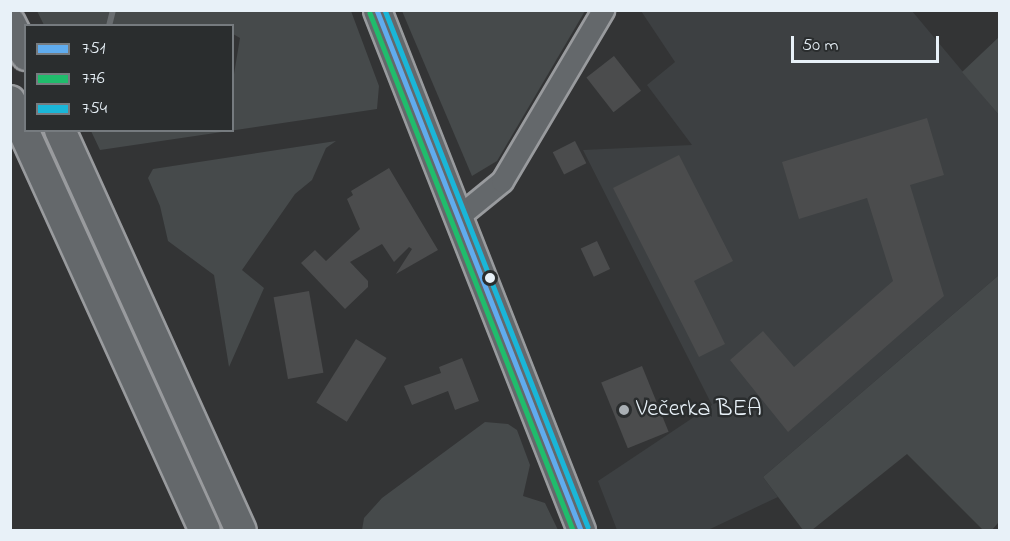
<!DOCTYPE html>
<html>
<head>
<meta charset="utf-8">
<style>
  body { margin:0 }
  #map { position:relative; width:1010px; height:541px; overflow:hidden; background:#333435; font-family:"Indie Flower",sans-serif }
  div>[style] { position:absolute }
  .built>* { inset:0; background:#3d4042 }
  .green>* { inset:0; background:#464a4b }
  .stream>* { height:6px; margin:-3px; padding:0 3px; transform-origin:3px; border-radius:3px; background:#696d70 }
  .building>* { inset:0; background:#4b4c4d; transform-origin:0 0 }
  .roads { filter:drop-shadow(2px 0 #999b9e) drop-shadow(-2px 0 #999b9e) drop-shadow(0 2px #999b9e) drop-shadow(0 -2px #999b9e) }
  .minor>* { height:21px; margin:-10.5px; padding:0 10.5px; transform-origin:10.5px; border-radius:10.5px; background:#64686b }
  .major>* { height:27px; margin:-13.5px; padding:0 13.5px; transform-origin:13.5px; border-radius:13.5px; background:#64686b }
  .highway>* { height:30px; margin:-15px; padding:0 15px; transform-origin:15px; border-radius:15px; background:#64686b }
  .bus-1>* { height:4.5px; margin:-2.25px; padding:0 2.25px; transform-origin:2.25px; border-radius:2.25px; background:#60acee }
  .bus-2>* { height:4.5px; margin:-2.25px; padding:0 2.25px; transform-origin:2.25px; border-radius:2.25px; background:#20bc6c }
  .bus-3>* { height:4.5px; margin:-2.25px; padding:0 2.25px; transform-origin:2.25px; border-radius:2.25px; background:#1ab6d8 }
  .dots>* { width:16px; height:16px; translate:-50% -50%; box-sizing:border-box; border:3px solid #2a2d2e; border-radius:50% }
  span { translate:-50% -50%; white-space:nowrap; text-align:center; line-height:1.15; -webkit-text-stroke:5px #2a2d2e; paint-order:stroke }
  .poi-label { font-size:24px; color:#e8f1f8 }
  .left { translate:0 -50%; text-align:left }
  .frame { position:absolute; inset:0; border:12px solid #e8f1f8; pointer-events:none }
  .legend { position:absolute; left:24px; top:24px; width:210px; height:108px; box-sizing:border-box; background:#2a2d2e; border:2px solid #767b7f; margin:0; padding:8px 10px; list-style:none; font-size:18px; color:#e8f1f8 }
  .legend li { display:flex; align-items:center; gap:12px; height:30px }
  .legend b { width:30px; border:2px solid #767b7f }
  .scale { position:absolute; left:791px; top:36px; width:148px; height:27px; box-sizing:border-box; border:3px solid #e8f1f8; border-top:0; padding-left:8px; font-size:18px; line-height:21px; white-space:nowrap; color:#e8f1f8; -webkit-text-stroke:4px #2a2d2e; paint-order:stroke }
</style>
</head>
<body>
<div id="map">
  <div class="built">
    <div style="clip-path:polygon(641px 11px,912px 11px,999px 115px,999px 275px,763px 477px,778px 497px,708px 530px,617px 530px,598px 481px,712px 405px,583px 150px,692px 145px,647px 85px,675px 62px)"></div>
  </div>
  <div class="green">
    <div style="clip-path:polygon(37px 11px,351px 11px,379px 86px,377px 109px,100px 150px,91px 131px,232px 130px,233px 80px,240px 38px,233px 34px,232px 26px,44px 25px)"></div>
    <div style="clip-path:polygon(402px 11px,585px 11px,497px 161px,472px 176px)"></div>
    <div style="clip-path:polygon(999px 37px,999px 115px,962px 72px)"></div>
    <div style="clip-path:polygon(336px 141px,326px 148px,312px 180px,295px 194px,242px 270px,264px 288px,229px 367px,214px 275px,168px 241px,160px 206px,148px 178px,153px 169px)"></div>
    <div style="clip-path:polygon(999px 275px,998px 523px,992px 530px,983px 530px,907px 454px,812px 530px,803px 530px,763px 477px)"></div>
    <div style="clip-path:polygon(485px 422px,508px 424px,517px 430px,530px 465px,523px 496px,545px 503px,558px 530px,362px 530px,364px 518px,382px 498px)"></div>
  </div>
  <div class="stream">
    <div style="left:109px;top:26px;width:16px;rotate:-76deg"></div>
  </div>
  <div class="building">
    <div style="left:614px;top:56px;width:44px;height:35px;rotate:52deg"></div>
    <div style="clip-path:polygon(927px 118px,944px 175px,910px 185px,944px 296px,788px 432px,730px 360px,763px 331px,794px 367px,893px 281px,867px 198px,799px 219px,782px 162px)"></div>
    <div style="left:575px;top:141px;width:25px;height:25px;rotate:63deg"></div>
    <div style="clip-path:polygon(679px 155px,733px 261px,694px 281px,725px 344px,699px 357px,613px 188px)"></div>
    <div style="clip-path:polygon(389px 168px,438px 250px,396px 274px,412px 249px,409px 247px,394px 262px,382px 244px,350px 262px,368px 281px,368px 287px,345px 309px,301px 263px,315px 250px,326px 261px,360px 229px,347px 199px,353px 195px,351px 191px)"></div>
    <div style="left:597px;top:241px;width:31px;height:18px;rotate:65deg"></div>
    <div style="left:309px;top:291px;width:83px;height:36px;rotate:80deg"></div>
    <div style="left:356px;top:339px;width:36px;height:75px;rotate:32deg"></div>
    <div style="clip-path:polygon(462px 358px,479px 401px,455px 410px,448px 391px,412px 405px,404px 386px,441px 373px,439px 367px)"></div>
    <div style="left:642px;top:366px;width:71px;height:44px;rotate:68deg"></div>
  </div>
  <div class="roads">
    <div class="minor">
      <div style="left:459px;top:216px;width:55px;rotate:-39.1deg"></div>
      <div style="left:502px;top:181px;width:199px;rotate:-59.4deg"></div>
    </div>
    <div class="major">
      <div style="left:377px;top:10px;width:559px;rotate:68.58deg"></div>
    </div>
    <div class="highway">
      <div style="left:10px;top:23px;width:36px;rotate:63deg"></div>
      <div style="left:10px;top:101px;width:471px;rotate:65.6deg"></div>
      <div style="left:60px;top:130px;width:439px;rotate:65.7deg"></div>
    </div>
  </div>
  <div class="bus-1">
    <div style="left:377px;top:10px;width:559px;rotate:68.58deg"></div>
  </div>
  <div class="bus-2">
    <div style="left:370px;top:13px;width:555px;rotate:68.56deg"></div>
  </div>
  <div class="bus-3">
    <div style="left:385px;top:10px;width:555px;rotate:68.56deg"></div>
  </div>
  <div class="dots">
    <div style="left:490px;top:278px;background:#e8f1f8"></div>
    <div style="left:624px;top:410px;background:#a9afb4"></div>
  </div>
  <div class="poi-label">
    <span class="left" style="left:636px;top:410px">Večerka BEA</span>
  </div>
  <div class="frame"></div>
  <ul class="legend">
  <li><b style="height:8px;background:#60acee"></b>751</li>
  <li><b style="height:8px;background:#20bc6c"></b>776</li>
  <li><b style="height:8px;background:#1ab6d8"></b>754</li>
  </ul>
  <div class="scale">50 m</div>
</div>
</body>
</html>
